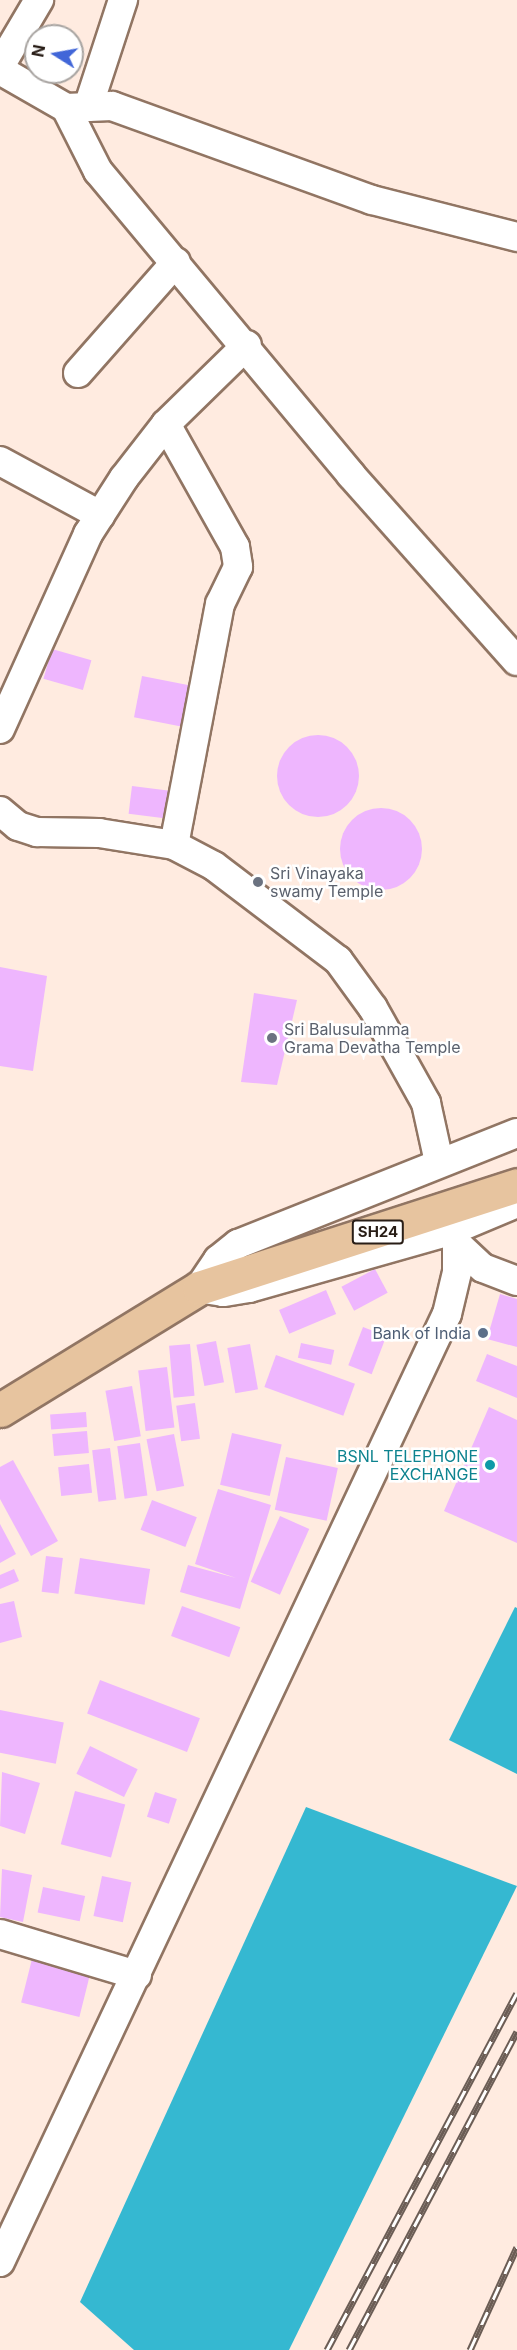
<!DOCTYPE html>
<html>
<head>
<meta charset="utf-8">
<style>
  body { margin:0 }
  #map { position:relative; width:517px; height:2350px; overflow:hidden; background:#ffebe0; font-family:Inter,sans-serif }
  div>[style] { position:absolute }
  .water>* { inset:0; background:#35b8d1 }
  .building>* { inset:0; background:#eeb6fe; transform-origin:0 0 }
  .round { border-radius:50% }
  .roads { filter:drop-shadow(2px 0 #917563) drop-shadow(-2px 0 #917563) drop-shadow(0 2px #917563) drop-shadow(0 -2px #917563) }
  .minor>* { height:28px; margin:-14px; padding:0 14px; transform-origin:14px; border-radius:14px; background:#fff }
  .major>* { height:33px; margin:-16.5px; padding:0 16.5px; transform-origin:16.5px; border-radius:16.5px; background:#e7c49f }
  .rail>* { height:7px; margin-top:-3.5px; transform-origin:0; background:repeating-linear-gradient(90deg,#fff 0 14px,#6b5d55 0 28px); box-sizing:border-box; border-block:2px solid #6b5d55 }
  .dots>* { width:16px; height:16px; translate:-50% -50%; box-sizing:border-box; border:3px solid #fff; border-radius:50% }
  span { translate:-50% -50%; white-space:nowrap; text-align:center; line-height:1.15; -webkit-text-stroke:5px #fff; paint-order:stroke }
  .shield-label span { padding:2px 4px; background:#fff; border:2px solid; border-radius:4px; -webkit-text-stroke-width:0 }
  .shield-label { font-size:15px; color:#281d16; font-weight:700 }
  .worship-label { font-size:16px; color:#5b616d }
  .left { translate:0 -50%; text-align:left }
  .service-label { font-size:16px; color:#4e5e75 }
  .right { translate:-100% -50%; text-align:right }
  .culture-label { font-size:16px; color:#0d838f }
  .north { position:absolute; left:24px; top:24px; width:60px; height:60px; box-sizing:border-box; background:#fff; border:2px solid #a9a5a2; border-radius:50%; rotate:281deg; font-size:16px; font-weight:700; line-height:24px; text-align:center; color:#281d16 }
  .north::after { content:''; display:block; margin:auto; width:21px; height:27px; background:#4166d8; clip-path:polygon(50% 0,100% 100%,50% 72%,0 100%) }
</style>
</head>
<body>
<div id="map">
  <div class="water">
    <div style="clip-path:polygon(515px 1607px,517px 1608px,517px 1774px,449px 1740px)"></div>
    <div style="clip-path:polygon(306px 1807px,517px 1886px,289px 2350px,134px 2350px,80px 2302px)"></div>
  </div>
  <div class="building">
    <div style="left:52px;top:649px;width:41px;height:31px;rotate:16deg"></div>
    <div style="left:142px;top:676px;width:48px;height:42px;rotate:11deg"></div>
    <div class="round" style="left:277px;top:735px;width:82px;height:82px"></div>
    <div style="left:132px;top:786px;width:38px;height:28px;rotate:7deg"></div>
    <div class="round" style="left:340px;top:808px;width:82px;height:82px"></div>
    <div style="clip-path:polygon(0 967px,47px 976px,33px 1071px,0 1066px)"></div>
    <div style="clip-path:polygon(254px 993px,297px 1000px,277px 1085px,241px 1082px)"></div>
    <div style="left:375px;top:1269px;width:27px;height:38px;rotate:62deg"></div>
    <div style="left:326px;top:1290px;width:26px;height:51px;rotate:67deg"></div>
    <div style="clip-path:polygon(500px 1294px,517px 1299px,517px 1347px,487px 1339px)"></div>
    <div style="left:363px;top:1327px;width:25px;height:41px;rotate:21deg"></div>
    <div style="left:216px;top:1341px;width:42px;height:20px;rotate:79deg"></div>
    <div style="left:301px;top:1343px;width:34px;height:15px;rotate:12deg"></div>
    <div style="left:190px;top:1344px;width:52px;height:21px;rotate:85deg"></div>
    <div style="left:250px;top:1344px;width:46px;height:23px;rotate:80deg"></div>
    <div style="clip-path:polygon(487px 1354px,517px 1366px,517px 1398px,476px 1381px)"></div>
    <div style="left:276px;top:1355px;width:84px;height:34px;rotate:20deg"></div>
    <div style="left:167px;top:1367px;width:61px;height:29px;rotate:83deg"></div>
    <div style="left:132px;top:1386px;width:51px;height:27px;rotate:80deg"></div>
    <div style="left:195px;top:1403px;width:36px;height:19px;rotate:82deg"></div>
    <div style="clip-path:polygon(489px 1407px,517px 1420px,517px 1543px,444px 1511px)"></div>
    <div style="left:86px;top:1412px;width:15px;height:36px;rotate:86deg"></div>
    <div style="left:87px;top:1431px;width:22px;height:35px;rotate:85deg"></div>
    <div style="left:232px;top:1433px;width:51px;height:53px;rotate:13deg"></div>
    <div style="left:174px;top:1434px;width:53px;height:28px;rotate:79deg"></div>
    <div style="left:140px;top:1443px;width:53px;height:23px;rotate:82deg"></div>
    <div style="left:110px;top:1448px;width:52px;height:18px;rotate:83deg"></div>
    <div style="left:286px;top:1457px;width:53px;height:54px;rotate:12deg"></div>
    <div style="clip-path:polygon(13px 1460px,58px 1541px,31px 1556px,0 1499px,0 1467px)"></div>
    <div style="left:89px;top:1464px;width:29px;height:31px;rotate:84deg"></div>
    <div style="clip-path:polygon(218px 1489px,271px 1505px,240px 1609px,180px 1592px,188px 1565px,236px 1578px,195px 1564px)"></div>
    <div style="left:152px;top:1500px;width:48px;height:32px;rotate:21deg"></div>
    <div style="left:280px;top:1516px;width:32px;height:72px;rotate:24deg"></div>
    <div style="clip-path:polygon(0 1524px,16px 1554px,0 1563px)"></div>
    <div style="left:46px;top:1556px;width:17px;height:36px;rotate:7deg"></div>
    <div style="left:80px;top:1558px;width:71px;height:36px;rotate:9deg"></div>
    <div style="clip-path:polygon(14px 1569px,19px 1581px,0 1589px,0 1575px)"></div>
    <div style="clip-path:polygon(14px 1601px,22px 1637px,0 1643px,0 1604px)"></div>
    <div style="left:182px;top:1606px;width:62px;height:32px;rotate:20deg"></div>
    <div style="left:100px;top:1680px;width:107px;height:36px;rotate:21deg"></div>
    <div style="left:0;top:1710px;width:65px;height:42px;rotate:11deg"></div>
    <div style="left:90px;top:1746px;width:53px;height:31px;rotate:26deg"></div>
    <div style="clip-path:polygon(2px 1772px,40px 1783px,25px 1834px,0 1826px)"></div>
    <div style="left:75px;top:1791px;width:52px;height:55px;rotate:15deg"></div>
    <div style="left:155px;top:1792px;width:23px;height:26px;rotate:18deg"></div>
    <div style="clip-path:polygon(2px 1869px,32px 1875px,23px 1922px,0 1917px)"></div>
    <div style="left:102px;top:1876px;width:30px;height:41px;rotate:12deg"></div>
    <div style="left:43px;top:1887px;width:43px;height:26px;rotate:12deg"></div>
    <div style="left:33px;top:1955px;width:60px;height:49px;rotate:14deg"></div>
  </div>
  <div class="roads">
    <div class="minor">
      <div style="left:0;top:66px;width:77px;rotate:-59.4deg"></div>
      <div style="left:0;top:70px;width:76px;rotate:29.9deg"></div>
      <div style="left:66px;top:108px;width:46px;rotate:-2.5deg"></div>
      <div style="left:112px;top:106px;width:276px;rotate:19.9deg"></div>
      <div style="left:372px;top:200px;width:150px;rotate:14.3deg"></div>
      <div style="left:88px;top:107px;width:113px;rotate:-71.9deg"></div>
      <div style="left:66px;top:108px;width:71px;rotate:63.1deg"></div>
      <div style="left:98px;top:171px;width:396px;rotate:50.2deg"></div>
      <div style="left:351px;top:475px;width:249px;rotate:48.3deg"></div>
      <div style="left:78px;top:373px;width:148px;rotate:-48.6deg"></div>
      <div style="left:166px;top:424px;width:141px;rotate:60.7deg"></div>
      <div style="left:235px;top:547px;width:20px;rotate:81deg"></div>
      <div style="left:238px;top:567px;width:41px;rotate:115.9deg"></div>
      <div style="left:220px;top:604px;width:245px;rotate:100.8deg"></div>
      <div style="left:0;top:461px;width:114px;rotate:28.4deg"></div>
      <div style="left:0;top:729px;width:214px;rotate:-65.7deg"></div>
      <div style="left:88px;top:534px;width:67px;rotate:-57.3deg"></div>
      <div style="left:124px;top:478px;width:68px;rotate:-52.1deg"></div>
      <div style="left:166px;top:424px;width:113px;rotate:-44.3deg"></div>
      <div style="left:0;top:811px;width:23px;rotate:40deg"></div>
      <div style="left:18px;top:826px;width:20px;rotate:18deg"></div>
      <div style="left:37px;top:832px;width:62px;rotate:0.9deg"></div>
      <div style="left:99px;top:833px;width:76px;rotate:9.1deg"></div>
      <div style="left:174px;top:845px;width:45px;rotate:27.7deg"></div>
      <div style="left:214px;top:866px;width:156px;rotate:37.2deg"></div>
      <div style="left:338px;top:960px;width:59px;rotate:53.9deg"></div>
      <div style="left:373px;top:1008px;width:109px;rotate:60.8deg"></div>
      <div style="left:426px;top:1103px;width:60px;rotate:77.6deg"></div>
      <div style="left:450px;top:1231px;width:73px;rotate:-22.7deg"></div>
      <div style="left:457px;top:1244px;width:35px;rotate:43deg"></div>
      <div style="left:483px;top:1268px;width:36px;rotate:21deg"></div>
      <div style="left:0;top:1934px;width:143px;rotate:16.7deg"></div>
      <div style="left:0;top:2262px;width:1048px;rotate:-64.76deg"></div>
      <div style="left:447px;top:1314px;width:43px;rotate:-76.6deg"></div>
      <div style="left:457px;top:1272px;width:28px;rotate:-90deg"></div>
      <div style="left:457px;top:1244px;width:15px;rotate:-118deg"></div>
      <div style="left:450px;top:1231px;width:209px;rotate:164.2deg"></div>
      <div style="left:249px;top:1288px;width:26px;rotate:171deg"></div>
      <div style="left:223px;top:1292px;width:24px;rotate:-171deg"></div>
      <div style="left:199px;top:1288px;width:34px;rotate:-56deg"></div>
      <div style="left:218px;top:1260px;width:26px;rotate:-39deg"></div>
      <div style="left:238px;top:1244px;width:300px;rotate:-21.7deg"></div>
    </div>
    <div class="major">
      <div style="left:0;top:1410px;width:233px;rotate:-31.5deg"></div>
      <div style="left:199px;top:1288px;width:334px;rotate:-17.9deg"></div>
    </div>
  </div>
  <div class="rail">
    <div style="left:327px;top:2350px;width:404px;rotate:-62deg"></div>
    <div style="left:349px;top:2350px;width:360px;rotate:-62.2deg"></div>
    <div style="left:470px;top:2350px;width:113px;rotate:-65.5deg"></div>
  </div>
  <div class="dots">
    <div style="left:258px;top:882px;background:#6b7280"></div>
    <div style="left:272px;top:1038px;background:#6b7280"></div>
    <div style="left:483px;top:1333px;background:#5c6f8a"></div>
    <div style="left:490px;top:1465px;background:#0f9aa8"></div>
  </div>
  <div class="shield-label">
    <span style="left:378px;top:1232px">SH24</span>
  </div>
  <div class="worship-label">
    <span class="left" style="left:270px;top:882px">Sri Vinayaka<br>swamy Temple</span>
    <span class="left" style="left:284px;top:1038px">Sri Balusulamma<br>Grama Devatha Temple</span>
  </div>
  <div class="service-label">
    <span class="right" style="left:471px;top:1333px">Bank of India</span>
  </div>
  <div class="culture-label">
    <span class="right" style="left:478px;top:1465px">BSNL TELEPHONE<br>EXCHANGE</span>
  </div>
  <div class="north">N</div>
</div>
</body>
</html>
